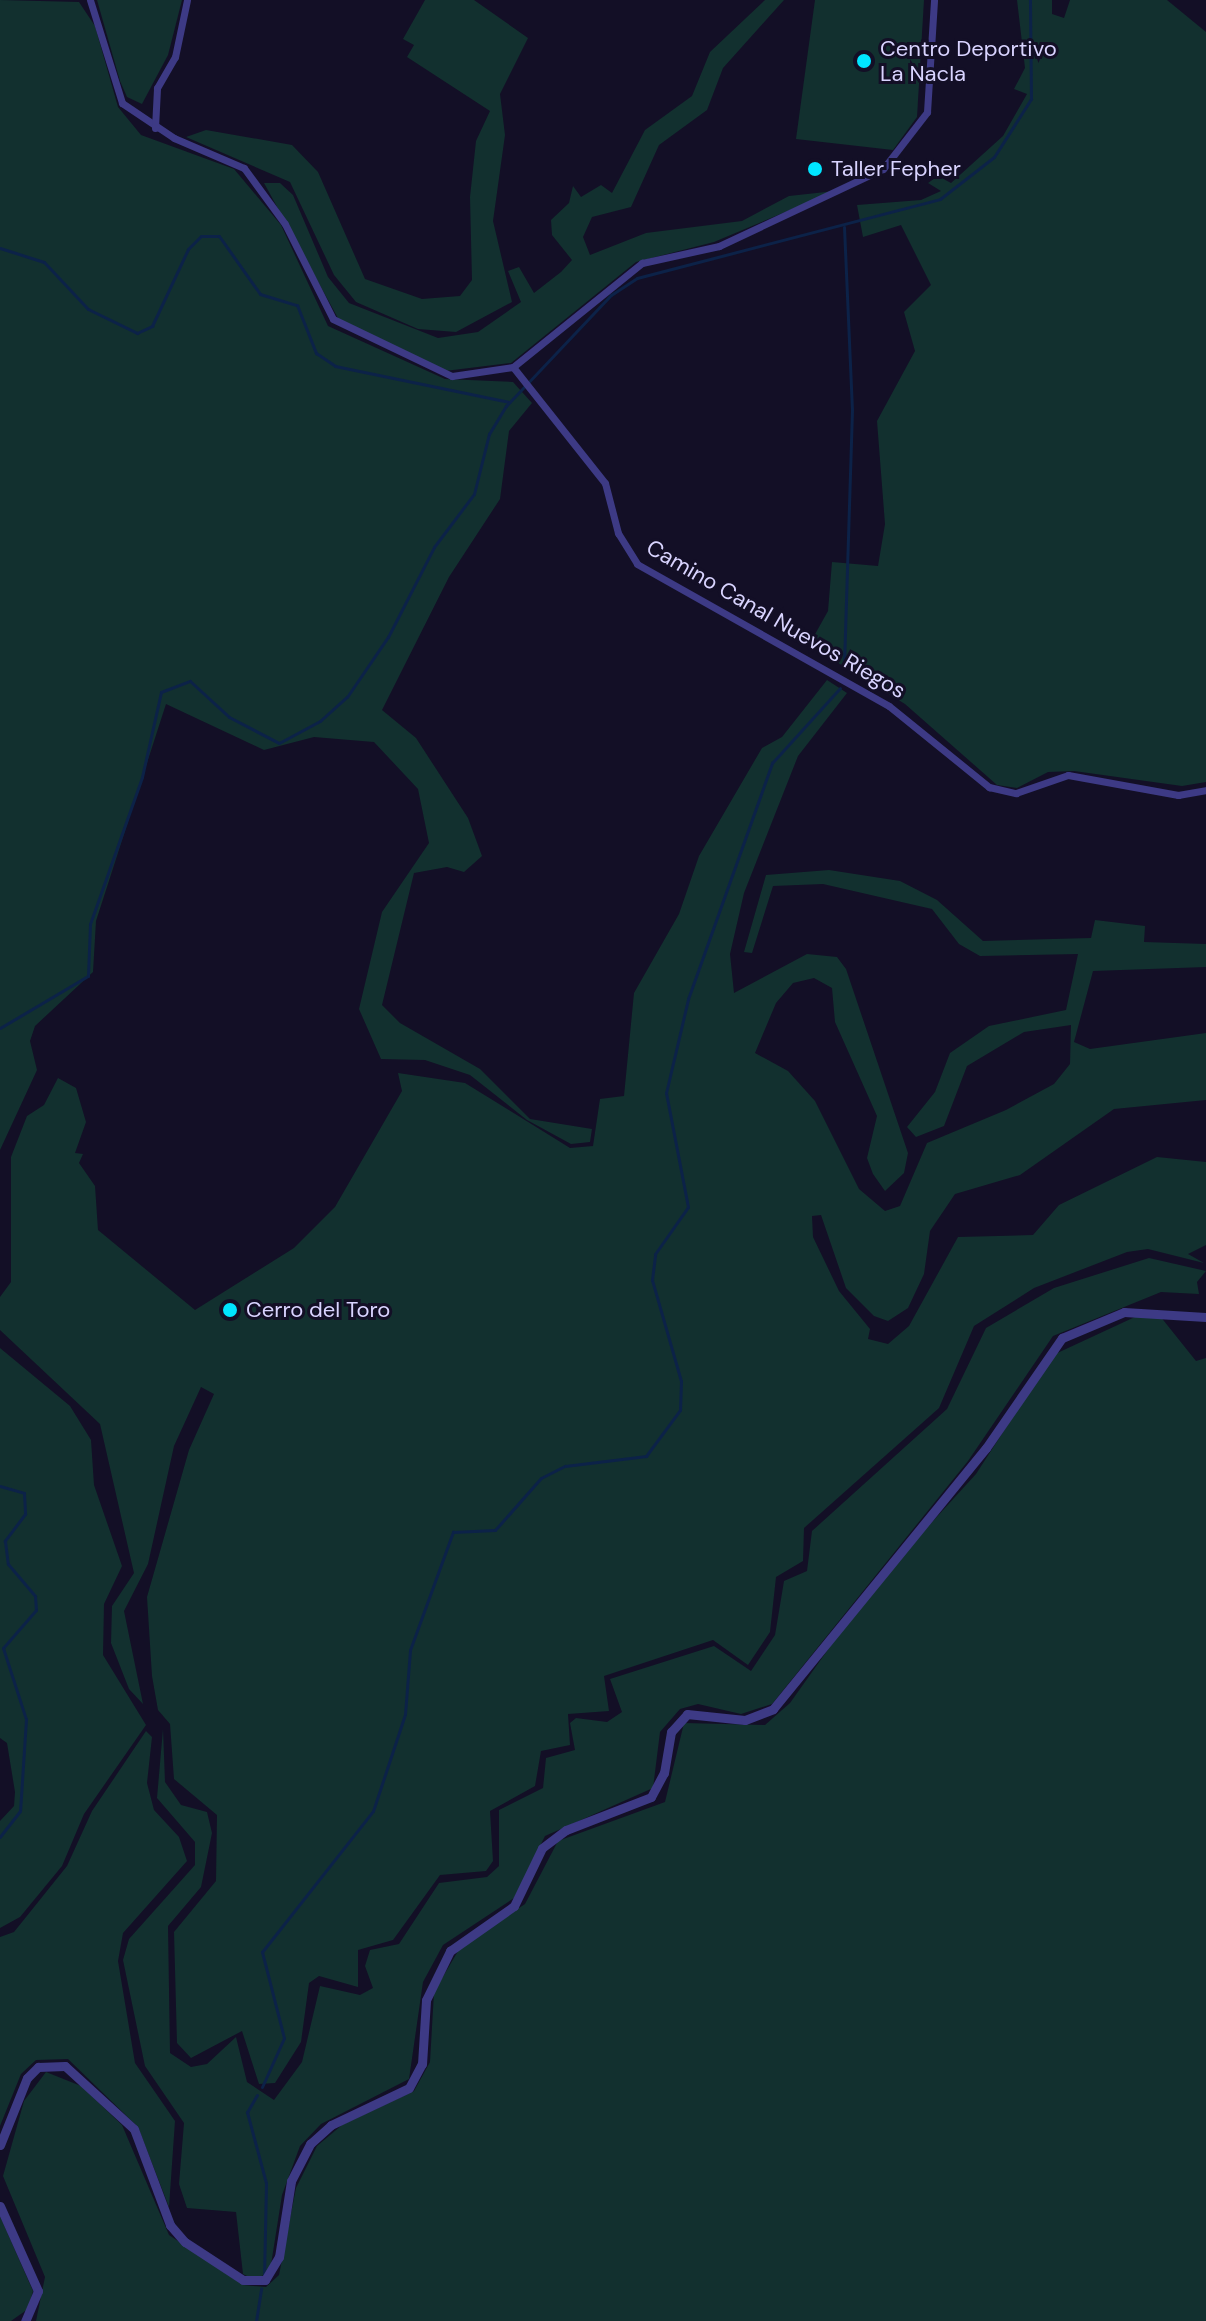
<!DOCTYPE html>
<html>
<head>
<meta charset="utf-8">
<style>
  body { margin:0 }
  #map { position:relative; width:1206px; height:2321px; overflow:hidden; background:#130f26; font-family:"DM Sans",sans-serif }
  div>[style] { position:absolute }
  .green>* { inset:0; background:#12302f }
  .stream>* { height:3px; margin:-1.5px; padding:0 1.5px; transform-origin:1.5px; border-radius:1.5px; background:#0c2248 }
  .minor>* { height:7px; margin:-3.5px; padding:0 3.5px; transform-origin:3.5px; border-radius:3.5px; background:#3d3a85 }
  .tertiary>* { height:9px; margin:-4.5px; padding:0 4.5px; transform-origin:4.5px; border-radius:4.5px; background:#3d3a85 }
  .dots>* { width:22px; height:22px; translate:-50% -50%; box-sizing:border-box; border:4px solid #130f26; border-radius:50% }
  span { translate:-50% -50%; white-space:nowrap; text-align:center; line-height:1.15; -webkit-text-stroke:6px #130f26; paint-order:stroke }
  .poi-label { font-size:22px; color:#d9d4ff }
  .left { translate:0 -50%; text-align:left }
  .street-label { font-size:22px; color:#d9d4ff }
</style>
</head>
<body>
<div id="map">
  <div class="green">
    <div style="clip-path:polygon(0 0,79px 2px,95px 26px,118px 107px,141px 135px,234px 169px,281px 225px,328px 326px,445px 379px,513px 382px,532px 403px,509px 431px,500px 499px,449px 577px,382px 710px,416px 738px,468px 818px,482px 856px,464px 872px,447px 867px,414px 873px,382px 1005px,400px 1023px,480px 1069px,530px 1119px,592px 1129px,590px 1142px,571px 1144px,527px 1120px,470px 1075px,425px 1060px,381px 1059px,359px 1009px,382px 912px,429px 843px,418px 789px,374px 742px,314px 737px,264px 750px,166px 704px,96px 921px,93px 972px,35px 1026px,30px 1041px,37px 1070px,0 1150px)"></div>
    <div style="clip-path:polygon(97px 0,182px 0,168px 55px,142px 104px,127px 97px,120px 81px)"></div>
    <div style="clip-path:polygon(425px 0,474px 0,528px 38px,500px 94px,505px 135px,493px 221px,512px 302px,456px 332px,418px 329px,356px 302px,334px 275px,290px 182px,186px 137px,206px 130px,292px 145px,318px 172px,365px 279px,422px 299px,460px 296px,472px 280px,470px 197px,476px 141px,490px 111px,407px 57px,414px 45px,403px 39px)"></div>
    <div style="clip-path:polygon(765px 0,784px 0,723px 68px,707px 110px,659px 145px,631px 207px,592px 217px,583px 237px,590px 255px,646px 233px,742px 221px,789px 196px,835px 191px,714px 242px,636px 262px,511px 363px,445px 371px,339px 320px,264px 183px,280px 183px,293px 195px,328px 277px,349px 303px,438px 338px,478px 332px,521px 302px,508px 271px,519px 267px,534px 293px,561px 272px,572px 260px,552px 235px,551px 220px,569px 203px,573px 186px,581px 197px,601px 185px,612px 193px,645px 130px,692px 96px,710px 52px)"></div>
    <div style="clip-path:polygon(815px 0,924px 0,917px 117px,893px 150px,796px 139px)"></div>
    <div style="clip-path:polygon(1017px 0,1052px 0,1052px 14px,1064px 18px,1070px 0,1167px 0,1206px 32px,1206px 782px,1182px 786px,1074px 771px,1048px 772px,1017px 788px,997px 785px,905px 704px,809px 645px,828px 611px,832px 562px,878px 566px,885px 524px,877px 421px,915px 351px,904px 312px,931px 285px,901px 225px,863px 237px,857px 205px,921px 200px,941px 191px,928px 183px,938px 176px,951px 183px,1003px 136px,1027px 94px,1014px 89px,1025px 68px)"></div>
    <div style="clip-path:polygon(827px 680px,847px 693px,798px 756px,744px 893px,730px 954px,734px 993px,807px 954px,837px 957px,846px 969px,908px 1153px,904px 1173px,885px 1191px,873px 1174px,867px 1158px,877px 1116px,835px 1022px,832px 988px,814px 978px,793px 983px,776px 1003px,755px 1053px,788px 1071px,815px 1101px,859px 1189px,885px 1211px,900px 1206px,927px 1143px,1006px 1110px,1054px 1084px,1070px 1064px,1071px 1025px,1024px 1032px,967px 1066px,944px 1126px,916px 1137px,907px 1127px,935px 1092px,950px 1053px,989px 1026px,1066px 1010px,1078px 954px,980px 956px,959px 944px,932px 909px,823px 884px,773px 886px,752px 953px,744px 952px,766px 875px,829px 870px,900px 881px,937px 900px,983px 941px,1091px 938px,1095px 920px,1145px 926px,1144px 942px,1206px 944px,1206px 967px,1093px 971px,1074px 1042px,1090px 1049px,1206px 1033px,1206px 1100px,1114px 1109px,1020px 1175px,955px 1194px,930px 1231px,924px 1274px,908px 1308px,888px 1321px,874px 1316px,846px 1288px,821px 1215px,812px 1216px,813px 1237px,839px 1291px,870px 1329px,868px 1339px,888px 1344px,909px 1326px,958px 1237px,1033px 1235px,1059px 1205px,1157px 1157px,1206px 1162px,1206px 1245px,1188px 1254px,1204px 1263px,1148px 1249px,1127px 1252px,1034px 1288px,974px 1326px,939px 1408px,804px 1528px,803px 1561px,776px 1577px,770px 1632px,748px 1665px,713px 1640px,604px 1676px,609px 1711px,568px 1714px,570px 1745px,541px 1751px,535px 1786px,490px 1811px,493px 1861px,486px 1871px,440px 1875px,393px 1940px,358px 1950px,358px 1987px,319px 1976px,309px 1983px,301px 2042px,275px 2083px,259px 2084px,242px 2031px,191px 2058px,177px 2043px,174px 1932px,216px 1881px,217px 1815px,174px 1779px,170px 1724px,158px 1710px,152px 1676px,147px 1597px,189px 1450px,214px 1394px,201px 1387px,174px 1446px,148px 1564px,124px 1611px,143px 1704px,129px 1689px,111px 1643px,112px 1606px,134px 1573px,100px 1424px,0 1330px,0 1297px,11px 1282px,11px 1157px,27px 1116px,44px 1105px,58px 1078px,76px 1088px,86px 1122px,75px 1153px,83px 1154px,79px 1163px,95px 1186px,98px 1230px,195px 1310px,294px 1248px,335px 1207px,402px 1091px,398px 1073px,465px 1083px,570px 1148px,593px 1146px,600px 1099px,624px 1096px,634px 993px,679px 914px,699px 856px,762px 748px,782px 737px)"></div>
    <div style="clip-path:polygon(1149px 1258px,1206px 1271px,1197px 1282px,1199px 1294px,1161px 1292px,1053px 1336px,968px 1461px,772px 1704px,741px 1714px,698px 1704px,680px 1709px,660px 1732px,653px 1788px,545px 1836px,514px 1898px,443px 1945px,423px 1982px,409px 2079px,321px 2124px,300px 2146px,282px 2195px,270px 2271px,255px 2280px,243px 2274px,236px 2212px,187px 2208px,179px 2184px,184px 2123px,145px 2066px,123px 1960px,129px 1939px,195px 1865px,195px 1842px,157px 1798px,163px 1729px,165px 1782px,181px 1805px,207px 1812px,212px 1833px,201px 1887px,168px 1926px,170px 2053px,191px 2067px,207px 2064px,236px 2037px,247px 2082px,274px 2100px,302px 2062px,320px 1986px,360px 1995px,373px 1988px,365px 1966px,370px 1950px,399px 1944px,439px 1883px,487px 1877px,499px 1866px,499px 1810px,543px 1788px,546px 1758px,575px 1750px,570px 1723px,576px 1718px,607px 1722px,622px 1712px,610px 1679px,714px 1646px,751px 1671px,775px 1635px,784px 1581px,807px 1571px,812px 1531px,947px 1409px,986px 1328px,1054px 1288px)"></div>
    <div style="clip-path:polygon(1137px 1316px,1160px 1316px,1196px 1361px,1206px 1358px,1206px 2321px,36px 2321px,45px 2277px,3px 2176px,24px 2101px,46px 2072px,81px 2086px,122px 2125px,169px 2235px,243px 2285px,266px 2287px,279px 2275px,296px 2188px,317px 2146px,342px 2125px,414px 2091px,430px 2062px,434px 1992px,461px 1946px,525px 1904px,558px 1841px,665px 1802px,684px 1723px,765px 1725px,790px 1703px,871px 1589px,976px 1474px,1053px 1355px)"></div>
    <div style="clip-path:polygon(0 1348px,70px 1406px,91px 1440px,94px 1485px,122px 1566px,104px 1604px,103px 1655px,146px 1725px,84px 1814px,62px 1866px,20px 1917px,0 1928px,0 1821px,14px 1806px,15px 1792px,7px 1743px,0 1738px)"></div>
    <div style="clip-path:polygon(146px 1731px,152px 1737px,147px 1783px,154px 1810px,179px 1837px,187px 1861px,123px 1933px,118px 1961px,135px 2063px,175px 2121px,169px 2207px,138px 2127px,68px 2059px,36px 2060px,21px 2074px,0 2126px,0 1937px,14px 1932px,67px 1866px,92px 1811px)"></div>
    <div style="clip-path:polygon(0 2216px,33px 2291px,28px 2309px,11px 2321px,0 2321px)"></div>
  </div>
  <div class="stream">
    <div style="left:844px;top:227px;width:183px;rotate:87.5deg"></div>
    <div style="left:852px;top:410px;width:254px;rotate:91.8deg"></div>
    <div style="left:0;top:248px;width:46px;rotate:17.7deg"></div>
    <div style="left:44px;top:262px;width:64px;rotate:46.9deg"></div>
    <div style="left:88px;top:309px;width:55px;rotate:26.1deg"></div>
    <div style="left:137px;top:333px;width:17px;rotate:-25deg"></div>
    <div style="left:152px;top:326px;width:85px;rotate:-64.9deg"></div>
    <div style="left:188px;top:249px;width:18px;rotate:-45deg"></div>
    <div style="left:201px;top:236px;width:18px"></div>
    <div style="left:219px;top:236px;width:71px;rotate:54.7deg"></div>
    <div style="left:260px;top:294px;width:39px;rotate:17deg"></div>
    <div style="left:297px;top:305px;width:52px;rotate:68.4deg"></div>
    <div style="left:316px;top:353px;width:23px;rotate:34deg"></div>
    <div style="left:335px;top:366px;width:178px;rotate:11.7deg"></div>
    <div style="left:0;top:1028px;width:102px;rotate:-30.6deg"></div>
    <div style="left:88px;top:976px;width:52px;rotate:-87.8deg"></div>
    <div style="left:90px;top:924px;width:156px;rotate:-70.5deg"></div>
    <div style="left:142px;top:777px;width:87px;rotate:-77.4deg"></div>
    <div style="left:161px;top:692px;width:31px;rotate:-21deg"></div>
    <div style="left:190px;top:681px;width:53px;rotate:42.7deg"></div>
    <div style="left:229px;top:717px;width:56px;rotate:27.5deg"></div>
    <div style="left:279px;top:743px;width:47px;rotate:-28.2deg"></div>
    <div style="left:320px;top:721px;width:36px;rotate:-42deg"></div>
    <div style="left:347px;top:697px;width:73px;rotate:-55.7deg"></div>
    <div style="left:388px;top:637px;width:101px;rotate:-62.9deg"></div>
    <div style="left:434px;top:547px;width:66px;rotate:-53deg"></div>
    <div style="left:474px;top:494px;width:62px;rotate:-76deg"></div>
    <div style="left:489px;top:434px;width:33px;rotate:-59deg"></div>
    <div style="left:506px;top:406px;width:153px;rotate:-46.6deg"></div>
    <div style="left:611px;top:295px;width:31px;rotate:-33deg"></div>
    <div style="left:637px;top:278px;width:313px;rotate:-14.6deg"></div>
    <div style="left:940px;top:199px;width:68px;rotate:-37.9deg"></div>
    <div style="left:994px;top:157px;width:69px;rotate:-57.5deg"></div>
    <div style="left:1031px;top:99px;width:99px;rotate:-90.6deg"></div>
    <div style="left:0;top:1486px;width:25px;rotate:16deg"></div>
    <div style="left:24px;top:1493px;width:21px;rotate:87deg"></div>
    <div style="left:25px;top:1514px;width:34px;rotate:127deg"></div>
    <div style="left:5px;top:1541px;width:23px;rotate:83deg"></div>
    <div style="left:8px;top:1564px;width:42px;rotate:49.8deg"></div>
    <div style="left:35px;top:1596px;width:14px;rotate:86deg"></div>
    <div style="left:36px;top:1610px;width:50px;rotate:131deg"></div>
    <div style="left:3px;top:1648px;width:75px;rotate:72.1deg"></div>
    <div style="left:26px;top:1719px;width:92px;rotate:93.7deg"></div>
    <div style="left:20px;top:1811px;width:33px;rotate:128deg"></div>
    <div style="left:262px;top:2087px;width:54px;rotate:-65.8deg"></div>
    <div style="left:284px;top:2038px;width:89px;rotate:-104.3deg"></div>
    <div style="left:262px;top:1952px;width:179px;rotate:-51.8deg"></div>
    <div style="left:373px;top:1811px;width:102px;rotate:-71.7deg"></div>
    <div style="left:405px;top:1714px;width:64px;rotate:-85.5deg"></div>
    <div style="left:410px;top:1650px;width:126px;rotate:-70deg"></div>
    <div style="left:453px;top:1532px;width:42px;rotate:-2.7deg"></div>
    <div style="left:495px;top:1530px;width:69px;rotate:-48.5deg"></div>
    <div style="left:541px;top:1478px;width:27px;rotate:-27deg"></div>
    <div style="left:565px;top:1466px;width:82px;rotate:-7deg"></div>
    <div style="left:646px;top:1456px;width:57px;rotate:-53.5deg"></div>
    <div style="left:680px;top:1410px;width:29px;rotate:-88deg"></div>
    <div style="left:681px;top:1381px;width:105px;rotate:-106deg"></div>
    <div style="left:652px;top:1280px;width:26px;rotate:-83deg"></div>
    <div style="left:655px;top:1254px;width:57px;rotate:-54.9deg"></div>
    <div style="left:688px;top:1207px;width:116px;rotate:-100.9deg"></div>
    <div style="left:666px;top:1093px;width:97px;rotate:-76.8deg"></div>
    <div style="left:688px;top:999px;width:251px;rotate:-70.4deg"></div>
    <div style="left:772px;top:763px;width:101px;rotate:-47.8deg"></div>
    <div style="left:257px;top:2095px;width:20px;rotate:120deg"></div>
    <div style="left:247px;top:2112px;width:73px;rotate:75deg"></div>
    <div style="left:266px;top:2183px;width:92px;rotate:91.2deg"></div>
    <div style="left:256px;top:2321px;width:33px;rotate:-81deg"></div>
  </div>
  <div class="minor">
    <div style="left:90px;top:0;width:108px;rotate:72.7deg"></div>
    <div style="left:122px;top:103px;width:63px;rotate:33.9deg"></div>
    <div style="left:174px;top:138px;width:76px;rotate:23.2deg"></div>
    <div style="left:244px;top:168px;width:69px;rotate:53.8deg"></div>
    <div style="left:285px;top:224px;width:106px;rotate:63.2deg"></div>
    <div style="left:333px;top:319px;width:132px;rotate:25.6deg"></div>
    <div style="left:452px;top:376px;width:62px;rotate:-8.4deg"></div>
    <div style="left:155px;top:128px;width:40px;rotate:-87.1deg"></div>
    <div style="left:157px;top:88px;width:36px;rotate:-60deg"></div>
    <div style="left:175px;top:57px;width:58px;rotate:-78.1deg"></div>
    <div style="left:513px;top:367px;width:148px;rotate:51.6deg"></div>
    <div style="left:605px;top:483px;width:52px;rotate:75.4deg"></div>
    <div style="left:618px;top:533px;width:36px;rotate:58deg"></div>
    <div style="left:637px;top:564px;width:289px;rotate:29.4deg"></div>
    <div style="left:889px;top:706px;width:129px;rotate:39deg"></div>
    <div style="left:989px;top:787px;width:28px;rotate:13deg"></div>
    <div style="left:1016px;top:793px;width:55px;rotate:-19.1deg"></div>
    <div style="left:1068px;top:775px;width:112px;rotate:10.3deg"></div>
    <div style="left:1178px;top:795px;width:28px;rotate:-10deg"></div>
    <div style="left:513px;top:367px;width:166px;rotate:-38.9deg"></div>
    <div style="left:642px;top:263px;width:79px;rotate:-12.4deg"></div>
    <div style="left:719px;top:246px;width:181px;rotate:-25.2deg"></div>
    <div style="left:883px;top:169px;width:72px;rotate:-52.3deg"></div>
    <div style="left:927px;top:112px;width:112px;rotate:-86.4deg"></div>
  </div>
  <div class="tertiary">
    <div style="left:0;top:2145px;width:72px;rotate:-68.1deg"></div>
    <div style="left:27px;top:2078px;width:16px;rotate:-45deg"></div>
    <div style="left:38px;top:2067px;width:27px;rotate:-2deg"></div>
    <div style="left:65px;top:2066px;width:93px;rotate:42.4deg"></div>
    <div style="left:134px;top:2129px;width:103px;rotate:69.4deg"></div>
    <div style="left:170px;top:2225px;width:23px;rotate:49deg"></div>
    <div style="left:185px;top:2242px;width:69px;rotate:33.2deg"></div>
    <div style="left:243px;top:2280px;width:22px"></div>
    <div style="left:265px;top:2280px;width:27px;rotate:-59deg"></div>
    <div style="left:279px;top:2257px;width:77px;rotate:-81deg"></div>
    <div style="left:291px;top:2181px;width:42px;rotate:-62.8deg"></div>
    <div style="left:310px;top:2144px;width:28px;rotate:-42deg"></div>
    <div style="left:331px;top:2125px;width:86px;rotate:-25.4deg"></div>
    <div style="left:409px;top:2088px;width:27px;rotate:-62deg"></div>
    <div style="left:422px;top:2064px;width:64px;rotate:-86.4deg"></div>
    <div style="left:426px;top:2000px;width:55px;rotate:-63.9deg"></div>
    <div style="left:450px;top:1951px;width:78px;rotate:-35.1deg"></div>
    <div style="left:514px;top:1906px;width:64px;rotate:-64.2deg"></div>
    <div style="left:542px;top:1848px;width:30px;rotate:-37deg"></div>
    <div style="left:566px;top:1830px;width:91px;rotate:-21.2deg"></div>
    <div style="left:651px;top:1797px;width:27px;rotate:-62deg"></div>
    <div style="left:664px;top:1773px;width:42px;rotate:-80.3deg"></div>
    <div style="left:671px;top:1732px;width:24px;rotate:-48deg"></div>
    <div style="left:687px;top:1714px;width:58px;rotate:5.9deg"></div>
    <div style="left:745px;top:1720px;width:30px;rotate:-21deg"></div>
    <div style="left:773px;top:1709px;width:337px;rotate:-50.8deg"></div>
    <div style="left:986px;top:1448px;width:134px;rotate:-55.4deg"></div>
    <div style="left:1062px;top:1338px;width:67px;rotate:-22.8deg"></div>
    <div style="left:1124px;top:1312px;width:82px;rotate:3.5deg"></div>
    <div style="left:0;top:2206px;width:93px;rotate:65.9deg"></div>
    <div style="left:38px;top:2291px;width:33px;rotate:113deg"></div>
  </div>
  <div class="dots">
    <div style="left:864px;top:61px;background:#00e5ff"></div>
    <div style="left:815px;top:169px;background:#00e5ff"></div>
    <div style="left:230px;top:1310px;background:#00e5ff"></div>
  </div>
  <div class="poi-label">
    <span class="left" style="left:880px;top:61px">Centro Deportivo<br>La Nacla</span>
    <span class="left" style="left:831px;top:169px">Taller Fepher</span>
    <span class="left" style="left:246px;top:1310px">Cerro del Toro</span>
  </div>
  <div class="street-label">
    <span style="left:776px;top:619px;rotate:30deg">Camino Canal Nuevos Riegos</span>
  </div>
</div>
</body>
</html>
